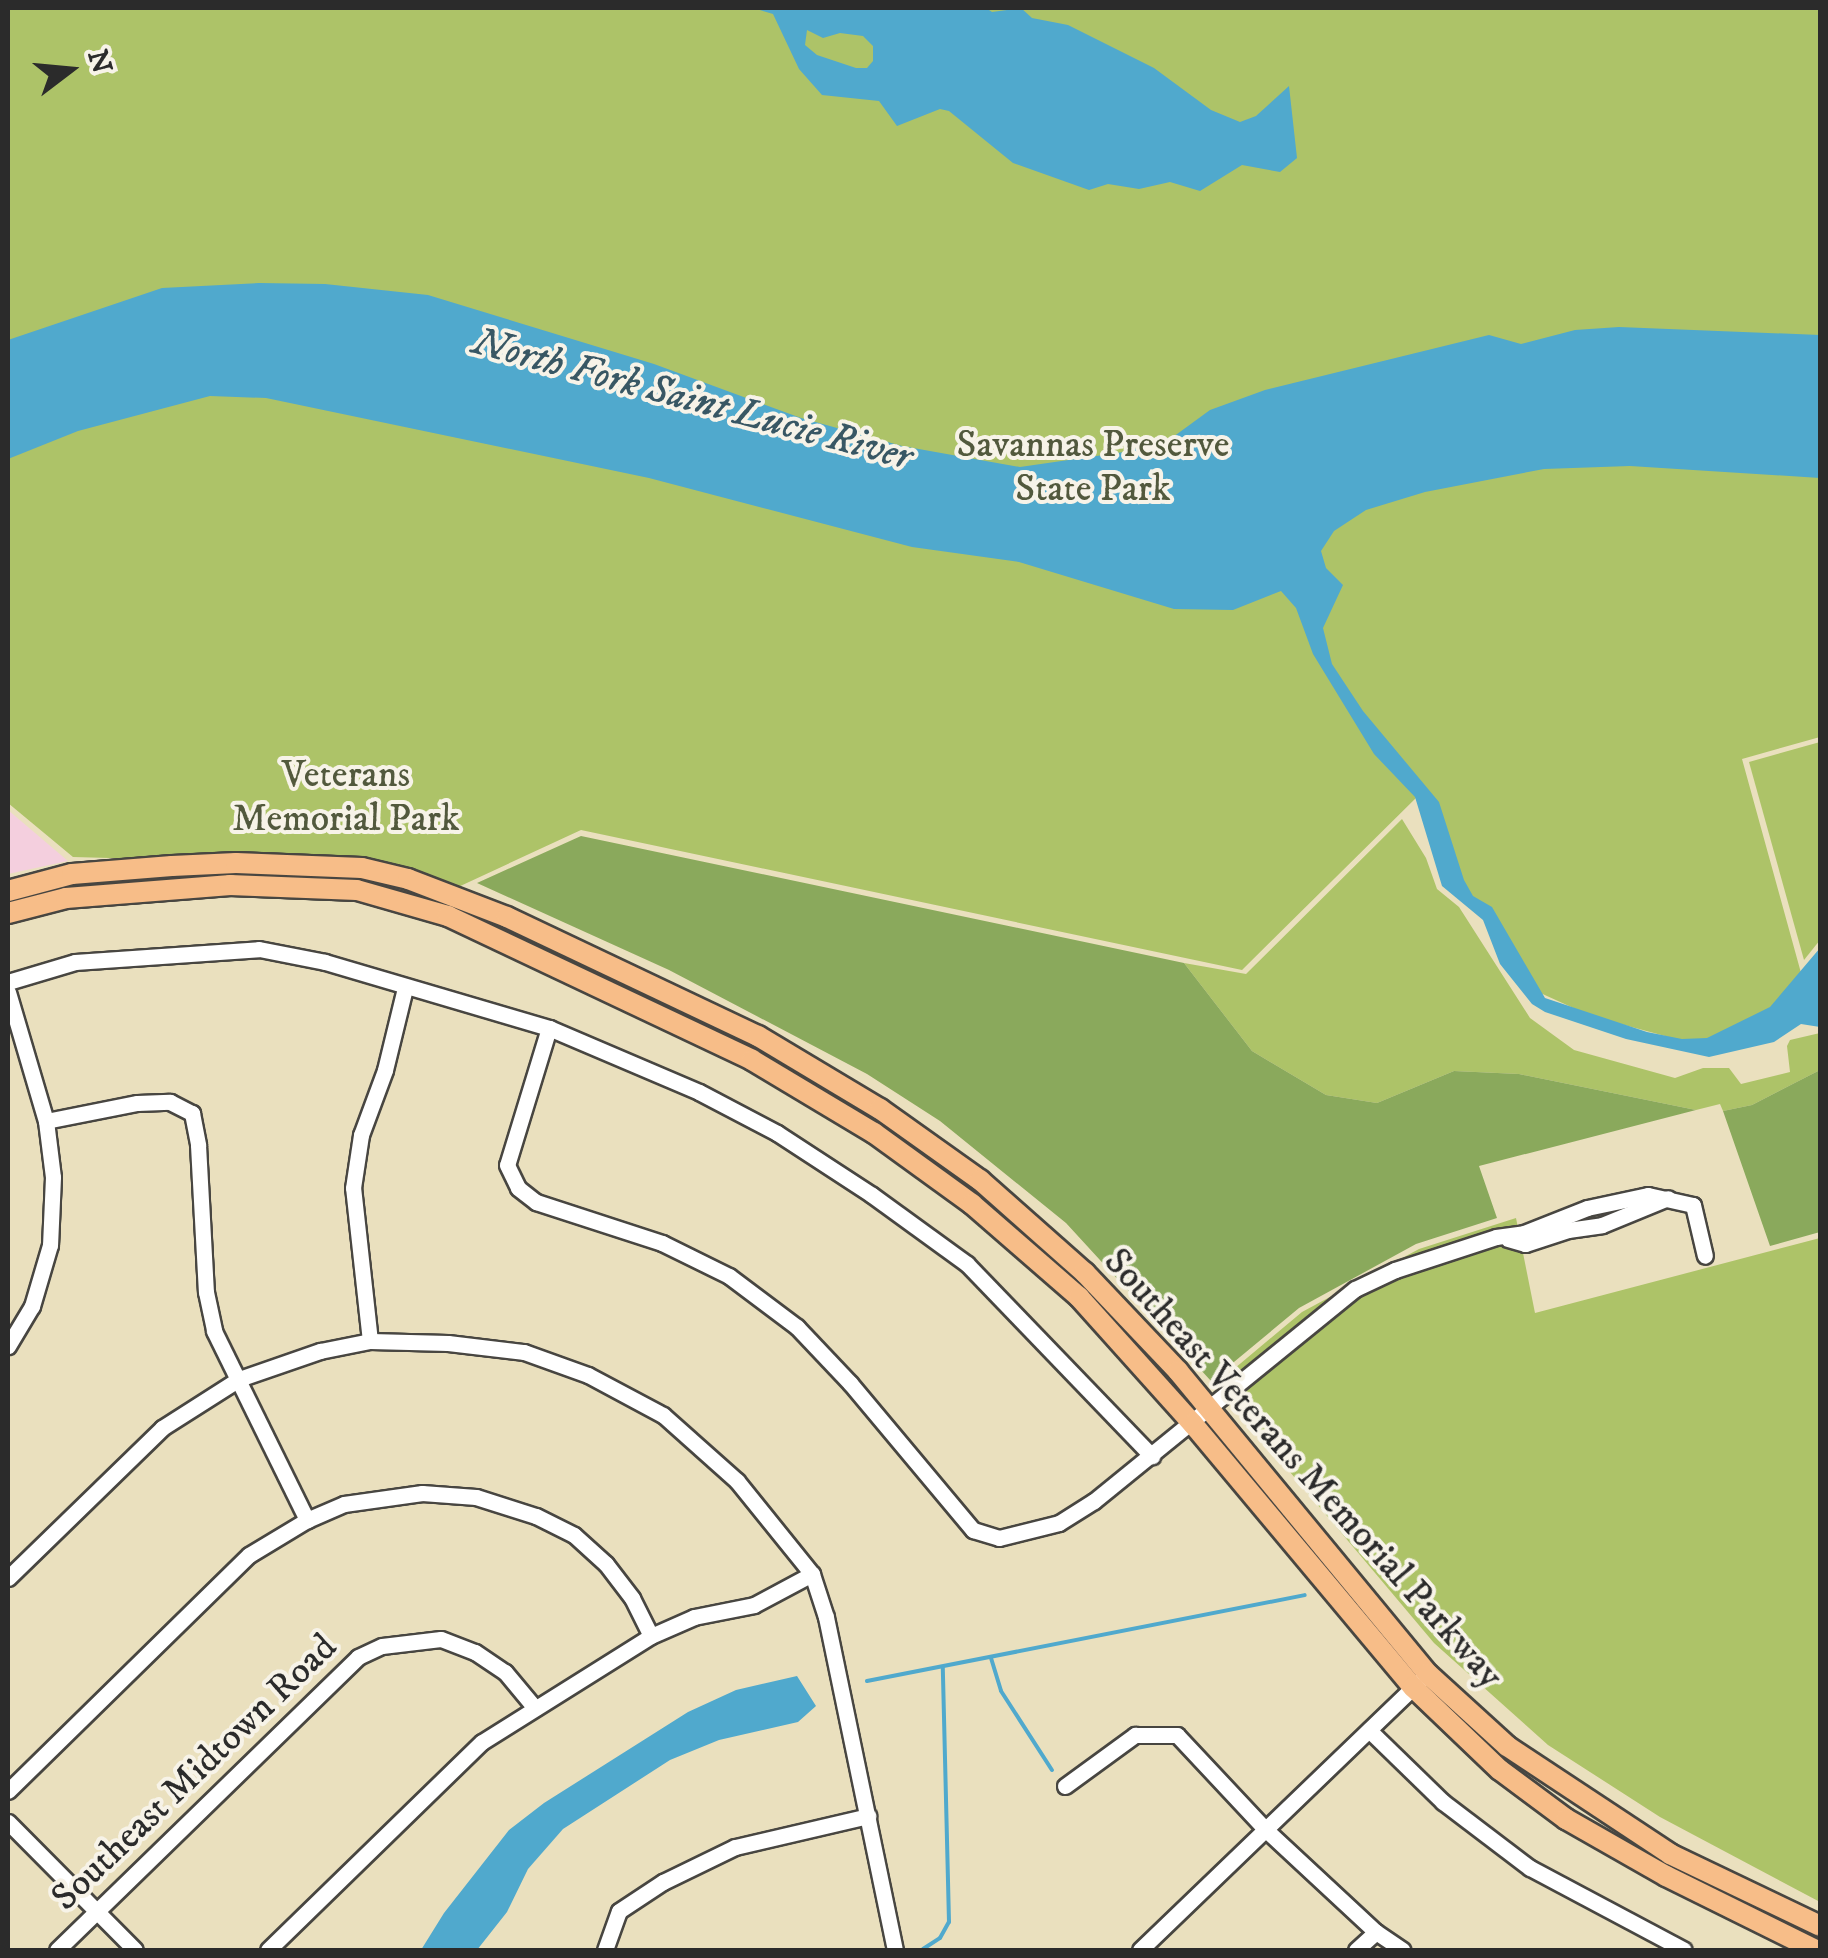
<!DOCTYPE html>
<html>
<head>
<meta charset="utf-8">
<style>
  body { margin:0 }
  #map { position:relative; width:1828px; height:1958px; overflow:hidden; background:#eae0be; font-family:"IM FELL DW Pica",serif }
  div>[style] { position:absolute }
  .built>* { inset:0; background:#f4cfde }
  .green>* { inset:0; background:#adc368 }
  .forest>* { inset:0; background:#8aa95c }
  .water>* { inset:0; background:#50a9cd }
  .stream>* { height:4px; margin:-2px; padding:0 2px; transform-origin:2px; border-radius:2px; background:#50a9cd }
  .roads { filter:drop-shadow(2px 0 #484641) drop-shadow(-2px 0 #484641) drop-shadow(0 2px #484641) drop-shadow(0 -2px #484641) }
  .minor>* { height:15px; margin:-7.5px; padding:0 7.5px; transform-origin:7.5px; border-radius:7.5px; background:#fff }
  .major>* { height:20px; margin:-10px; padding:0 10px; transform-origin:10px; border-radius:10px; background:#f7bd88 }
  span { translate:-50% -50%; white-space:nowrap; text-align:center; line-height:1.15; -webkit-text-stroke:8px #f7f3e8; paint-order:stroke }
  .park-label { font-size:38px; color:#52593d }
  .street-label { font-size:38px; color:#2b2b2b }
  .water-label { font-size:40px; color:#385764; font-style:italic }
  .frame { position:absolute; inset:0; border:10px solid #2b2b2b; pointer-events:none }
  .north { position:absolute; left:20px; top:20px; width:100px; height:100px; -webkit-text-stroke:8px #f7f3e8; paint-order:stroke; rotate:74deg; font-size:28px; font-weight:700; line-height:40px; text-align:center; color:#2b2b2b }
  .north::after { content:''; display:block; margin:auto; width:35px; height:45px; background:#2b2b2b; clip-path:polygon(50% 0,100% 100%,50% 72%,0 100%) }
</style>
</head>
<body>
<div id="map">
  <div class="built">
    <div style="clip-path:polygon(8px 810px,68px 861px,8px 874px)"></div>
  </div>
  <div class="green">
    <div style="clip-path:polygon(8px 8px,1820px 8px,1820px 737px,1742px 759px,1806px 991px,1702px 1046px,1591px 1016px,1525px 986px,1456px 876px,1420px 794px,1242px 970px,581px 830px,456px 888px,370px 865px,73px 857px,8px 803px)"></div>
    <div style="clip-path:polygon(1820px 742px,1820px 940px,1804px 960px,1749px 762px)"></div>
    <div style="clip-path:polygon(1402px 819px,1426px 858px,1437px 889px,1459px 907px,1530px 1018px,1574px 1050px,1675px 1078px,1703px 1068px,1729px 1068px,1741px 1084px,1790px 1072px,1787px 1046px,1790px 1040px,1820px 1033px,1820px 1070px,1752px 1105px,1723px 1111px,1720px 1104px,1696px 1110px,1519px 1074px,1454px 1071px,1377px 1103px,1326px 1095px,1252px 1051px,1184px 963px,1246px 974px)"></div>
    <div style="clip-path:polygon(1516px 1218px,1535px 1313px,1820px 1238px,1820px 1902px,1660px 1817px,1548px 1745px,1434px 1643px,1216px 1384px,1302px 1312px,1419px 1249px)"></div>
  </div>
  <div class="forest">
    <div style="clip-path:polygon(581px 836px,1184px 963px,1252px 1051px,1326px 1095px,1377px 1103px,1454px 1071px,1519px 1074px,1696px 1110px,1479px 1166px,1497px 1218px,1416px 1244px,1299px 1308px,1211px 1381px,1066px 1223px,940px 1121px,867px 1074px,669px 970px,477px 883px)"></div>
    <div style="clip-path:polygon(1820px 1070px,1820px 1232px,1770px 1246px,1723px 1111px,1752px 1105px)"></div>
  </div>
  <div class="water">
    <div style="clip-path:polygon(evenodd,753px 8px,986px 8px,992px 12px,1021px 8px,1032px 18px,1068px 25px,1154px 68px,1211px 110px,1240px 122px,1256px 116px,1289px 86px,1297px 158px,1280px 172px,1242px 165px,1200px 191px,1170px 182px,1139px 189px,1108px 184px,1089px 190px,1013px 163px,949px 111px,940px 109px,897px 126px,879px 101px,822px 95px,799px 69px,773px 14px,753px 8px,807px 30px,823px 38px,840px 33px,863px 36px,873px 46px,873px 61px,867px 68px,856px 68px,817px 55px,805px 45px,807px 30px)"></div>
    <div style="clip-path:polygon(259px 283px,325px 284px,428px 295px,654px 364px,801px 418px,902px 446px,1020px 467px,1124px 452px,1173px 437px,1210px 410px,1265px 390px,1489px 335px,1521px 344px,1575px 330px,1619px 327px,1820px 335px,1820px 478px,1630px 466px,1544px 469px,1425px 492px,1366px 510px,1334px 531px,1321px 551px,1326px 568px,1343px 585px,1323px 628px,1332px 664px,1363px 711px,1439px 802px,1464px 880px,1473px 896px,1492px 907px,1545px 998px,1647px 1032px,1682px 1039px,1707px 1038px,1770px 1007px,1820px 948px,1820px 1027px,1801px 1024px,1774px 1042px,1709px 1057px,1626px 1039px,1545px 1012px,1532px 1004px,1500px 964px,1483px 920px,1442px 886px,1415px 797px,1374px 754px,1313px 654px,1296px 608px,1281px 591px,1233px 610px,1174px 609px,1019px 562px,912px 547px,649px 478px,266px 398px,210px 396px,78px 431px,8px 459px,8px 340px,162px 288px)"></div>
    <div style="clip-path:polygon(797px 1676px,816px 1706px,798px 1722px,719px 1740px,670px 1760px,563px 1829px,528px 1869px,507px 1912px,477px 1950px,421px 1950px,444px 1913px,509px 1830px,544px 1803px,688px 1712px,736px 1690px)"></div>
  </div>
  <div class="stream">
    <div style="left:991px;top:1658px;width:34px;rotate:73deg"></div>
    <div style="left:1001px;top:1691px;width:94px;rotate:57.2deg"></div>
    <div style="left:867px;top:1681px;width:446px;rotate:-11.1deg"></div>
    <div style="left:923px;top:1949px;width:20px;rotate:-33deg"></div>
    <div style="left:940px;top:1938px;width:18px;rotate:-61deg"></div>
    <div style="left:949px;top:1922px;width:254px;rotate:-91.4deg"></div>
  </div>
  <div class="roads">
    <div class="minor">
      <div style="left:8px;top:982px;width:70px;rotate:-16.6deg"></div>
      <div style="left:75px;top:962px;width:184px;rotate:-4deg"></div>
      <div style="left:259px;top:949px;width:67px;rotate:11.1deg"></div>
      <div style="left:325px;top:962px;width:234px;rotate:16.4deg"></div>
      <div style="left:549px;top:1028px;width:163px;rotate:23.1deg"></div>
      <div style="left:699px;top:1092px;width:88px;rotate:27.7deg"></div>
      <div style="left:777px;top:1133px;width:113px;rotate:33.1deg"></div>
      <div style="left:872px;top:1195px;width:117px;rotate:36deg"></div>
      <div style="left:967px;top:1264px;width:267px;rotate:46.1deg"></div>
      <div style="left:8px;top:992px;width:134px;rotate:73.6deg"></div>
      <div style="left:46px;top:1121px;width:56px;rotate:82.9deg"></div>
      <div style="left:53px;top:1177px;width:68px;rotate:92.5deg"></div>
      <div style="left:50px;top:1245px;width:64px;rotate:106.4deg"></div>
      <div style="left:32px;top:1306px;width:47px;rotate:121deg"></div>
      <div style="left:549px;top:1028px;width:143px;rotate:107deg"></div>
      <div style="left:507px;top:1165px;width:25px;rotate:64deg"></div>
      <div style="left:518px;top:1188px;width:23px;rotate:38deg"></div>
      <div style="left:536px;top:1202px;width:133px;rotate:18deg"></div>
      <div style="left:662px;top:1243px;width:75px;rotate:26.2deg"></div>
      <div style="left:729px;top:1276px;width:85px;rotate:36.9deg"></div>
      <div style="left:797px;top:1327px;width:77px;rotate:46.6deg"></div>
      <div style="left:850px;top:1383px;width:192px;rotate:50.1deg"></div>
      <div style="left:973px;top:1530px;width:27px;rotate:17deg"></div>
      <div style="left:999px;top:1538px;width:62px;rotate:-14deg"></div>
      <div style="left:1059px;top:1523px;width:41px;rotate:-32.2deg"></div>
      <div style="left:1094px;top:1501px;width:336px;rotate:-39.1deg"></div>
      <div style="left:1355px;top:1289px;width:44px;rotate:-25.4deg"></div>
      <div style="left:1395px;top:1270px;width:106px;rotate:-18.1deg"></div>
      <div style="left:1496px;top:1237px;width:28px;rotate:-8deg"></div>
      <div style="left:1524px;top:1233px;width:68px;rotate:-21.6deg"></div>
      <div style="left:1587px;top:1208px;width:62px;rotate:-12deg"></div>
      <div style="left:1648px;top:1195px;width:46px;rotate:12.5deg"></div>
      <div style="left:1693px;top:1205px;width:52px;rotate:76.8deg"></div>
      <div style="left:46px;top:1121px;width:93px;rotate:-11.2deg"></div>
      <div style="left:137px;top:1103px;width:33px;rotate:-2deg"></div>
      <div style="left:170px;top:1102px;width:25px;rotate:27deg"></div>
      <div style="left:192px;top:1113px;width:33px;rotate:79deg"></div>
      <div style="left:198px;top:1145px;width:147px;rotate:86.9deg"></div>
      <div style="left:206px;top:1292px;width:40px;rotate:78deg"></div>
      <div style="left:214px;top:1331px;width:211px;rotate:63.8deg"></div>
      <div style="left:1508px;top:1239px;width:18px;rotate:16deg"></div>
      <div style="left:1525px;top:1244px;width:45px;rotate:-18deg"></div>
      <div style="left:1568px;top:1230px;width:34px;rotate:-8deg"></div>
      <div style="left:1602px;top:1225px;width:71px;rotate:-22.2deg"></div>
      <div style="left:370px;top:1341px;width:154px;rotate:-96.3deg"></div>
      <div style="left:353px;top:1188px;width:54px;rotate:-81.4deg"></div>
      <div style="left:361px;top:1135px;width:69px;rotate:-69.7deg"></div>
      <div style="left:385px;top:1070px;width:84px;rotate:-76.3deg"></div>
      <div style="left:8px;top:1578px;width:215px;rotate:-44.2deg"></div>
      <div style="left:162px;top:1428px;width:91px;rotate:-32.5deg"></div>
      <div style="left:239px;top:1379px;width:86px;rotate:-19.1deg"></div>
      <div style="left:320px;top:1351px;width:51px;rotate:-11.3deg"></div>
      <div style="left:370px;top:1341px;width:78px;rotate:1.5deg"></div>
      <div style="left:448px;top:1343px;width:77px;rotate:6.8deg"></div>
      <div style="left:524px;top:1352px;width:68px;rotate:19.8deg"></div>
      <div style="left:588px;top:1375px;width:85px;rotate:28.1deg"></div>
      <div style="left:663px;top:1415px;width:99px;rotate:41.7deg"></div>
      <div style="left:737px;top:1481px;width:119px;rotate:51.1deg"></div>
      <div style="left:812px;top:1574px;width:45px;rotate:72deg"></div>
      <div style="left:826px;top:1617px;width:340px;rotate:78.3deg"></div>
      <div style="left:1369px;top:1730px;width:103px;rotate:44.2deg"></div>
      <div style="left:1443px;top:1802px;width:109px;rotate:37.2deg"></div>
      <div style="left:1530px;top:1868px;width:174px;rotate:28deg"></div>
      <div style="left:1065px;top:1786px;width:87px;rotate:-36.1deg"></div>
      <div style="left:1135px;top:1735px;width:42px"></div>
      <div style="left:1177px;top:1735px;width:129px;rotate:46.9deg"></div>
      <div style="left:1265px;top:1829px;width:151px;rotate:42.9deg"></div>
      <div style="left:1376px;top:1932px;width:32px;rotate:34deg"></div>
      <div style="left:8px;top:1791px;width:337px;rotate:-44.4deg"></div>
      <div style="left:249px;top:1555px;width:68px;rotate:-31.1deg"></div>
      <div style="left:307px;top:1520px;width:40px;rotate:-23.4deg"></div>
      <div style="left:344px;top:1504px;width:79px;rotate:-8deg"></div>
      <div style="left:422px;top:1493px;width:54px;rotate:4.2deg"></div>
      <div style="left:476px;top:1497px;width:63px;rotate:17.6deg"></div>
      <div style="left:536px;top:1516px;width:42px;rotate:26.6deg"></div>
      <div style="left:574px;top:1535px;width:43px;rotate:42.2deg"></div>
      <div style="left:606px;top:1564px;width:43px;rotate:52.6deg"></div>
      <div style="left:632px;top:1598px;width:42px;rotate:63.4deg"></div>
      <div style="left:8px;top:1822px;width:180px;rotate:45.2deg"></div>
      <div style="left:57px;top:1950px;width:420px;rotate:-44.2deg"></div>
      <div style="left:358px;top:1657px;width:26px;rotate:-25deg"></div>
      <div style="left:382px;top:1646px;width:59px;rotate:-6.8deg"></div>
      <div style="left:441px;top:1639px;width:36px;rotate:21deg"></div>
      <div style="left:475px;top:1652px;width:36px;rotate:34deg"></div>
      <div style="left:505px;top:1672px;width:47px;rotate:50.2deg"></div>
      <div style="left:268px;top:1950px;width:298px;rotate:-44.2deg"></div>
      <div style="left:482px;top:1742px;width:199px;rotate:-32.1deg"></div>
      <div style="left:651px;top:1636px;width:47px;rotate:-23.8deg"></div>
      <div style="left:694px;top:1617px;width:61px;rotate:-11.3deg"></div>
      <div style="left:754px;top:1605px;width:66px;rotate:-28.1deg"></div>
      <div style="left:605px;top:1950px;width:41px;rotate:-70.3deg"></div>
      <div style="left:619px;top:1911px;width:53px;rotate:-33.4deg"></div>
      <div style="left:663px;top:1882px;width:80px;rotate:-25.9deg"></div>
      <div style="left:735px;top:1847px;width:137px;rotate:-13.1deg"></div>
      <div style="left:1140px;top:1950px;width:390px;rotate:-43.9deg"></div>
      <div style="left:1356px;top:1950px;width:27px;rotate:-42deg"></div>
    </div>
    <div class="major">
      <div style="left:8px;top:891px;width:66px;rotate:-14.9deg"></div>
      <div style="left:72px;top:874px;width:100px;rotate:-4.6deg"></div>
      <div style="left:172px;top:866px;width:64px;rotate:-2.7deg"></div>
      <div style="left:236px;top:863px;width:126px;rotate:2.3deg"></div>
      <div style="left:362px;top:868px;width:47px;rotate:13.4deg"></div>
      <div style="left:408px;top:879px;width:106px;rotate:21deg"></div>
      <div style="left:507px;top:917px;width:278px;rotate:25.4deg"></div>
      <div style="left:758px;top:1036px;width:142px;rotate:30.9deg"></div>
      <div style="left:880px;top:1109px;width:123px;rotate:35.4deg"></div>
      <div style="left:980px;top:1180px;width:140px;rotate:41.5deg"></div>
      <div style="left:1085px;top:1273px;width:135px;rotate:46.5deg"></div>
      <div style="left:1178px;top:1371px;width:393px;rotate:50.5deg"></div>
      <div style="left:1428px;top:1674px;width:107px;rotate:42.3deg"></div>
      <div style="left:1507px;top:1746px;width:196px;rotate:33.5deg"></div>
      <div style="left:1670px;top:1854px;width:166px;rotate:25.6deg"></div>
      <div style="left:8px;top:913px;width:60px;rotate:-14.5deg"></div>
      <div style="left:66px;top:898px;width:165px;rotate:-4.5deg"></div>
      <div style="left:230px;top:885px;width:127px;rotate:2.3deg"></div>
      <div style="left:357px;top:890px;width:95px;rotate:15.9deg"></div>
      <div style="left:448px;top:916px;width:336px;rotate:25.3deg"></div>
      <div style="left:752px;top:1060px;width:142px;rotate:30.9deg"></div>
      <div style="left:874px;top:1133px;width:121px;rotate:35.9deg"></div>
      <div style="left:972px;top:1204px;width:142px;rotate:41deg"></div>
      <div style="left:1079px;top:1297px;width:171px;rotate:48.1deg"></div>
      <div style="left:1193px;top:1424px;width:343px;rotate:50.1deg"></div>
      <div style="left:1413px;top:1687px;width:120px;rotate:43.7deg"></div>
      <div style="left:1500px;top:1770px;width:82px;rotate:36.6deg"></div>
      <div style="left:1566px;top:1819px;width:115px;rotate:29.7deg"></div>
      <div style="left:1666px;top:1876px;width:167px;rotate:26.3deg"></div>
    </div>
  </div>
  <div class="park-label">
    <span style="left:1093px;top:468px">Savannas Preserve<br>State Park</span>
    <span style="left:346px;top:798px">Veterans<br>Memorial Park</span>
  </div>
  <div class="street-label">
    <span style="left:1303px;top:1469px;rotate:48deg">Southeast Veterans Memorial Parkway</span>
    <span style="left:195px;top:1773px;rotate:-44deg">Southeast Midtown Road</span>
  </div>
  <div class="water-label">
    <span style="left:692px;top:400px;rotate:15deg">North Fork Saint Lucie River</span>
  </div>
  <div class="frame"></div>
  <div class="north">N</div>
</div>
</body>
</html>
